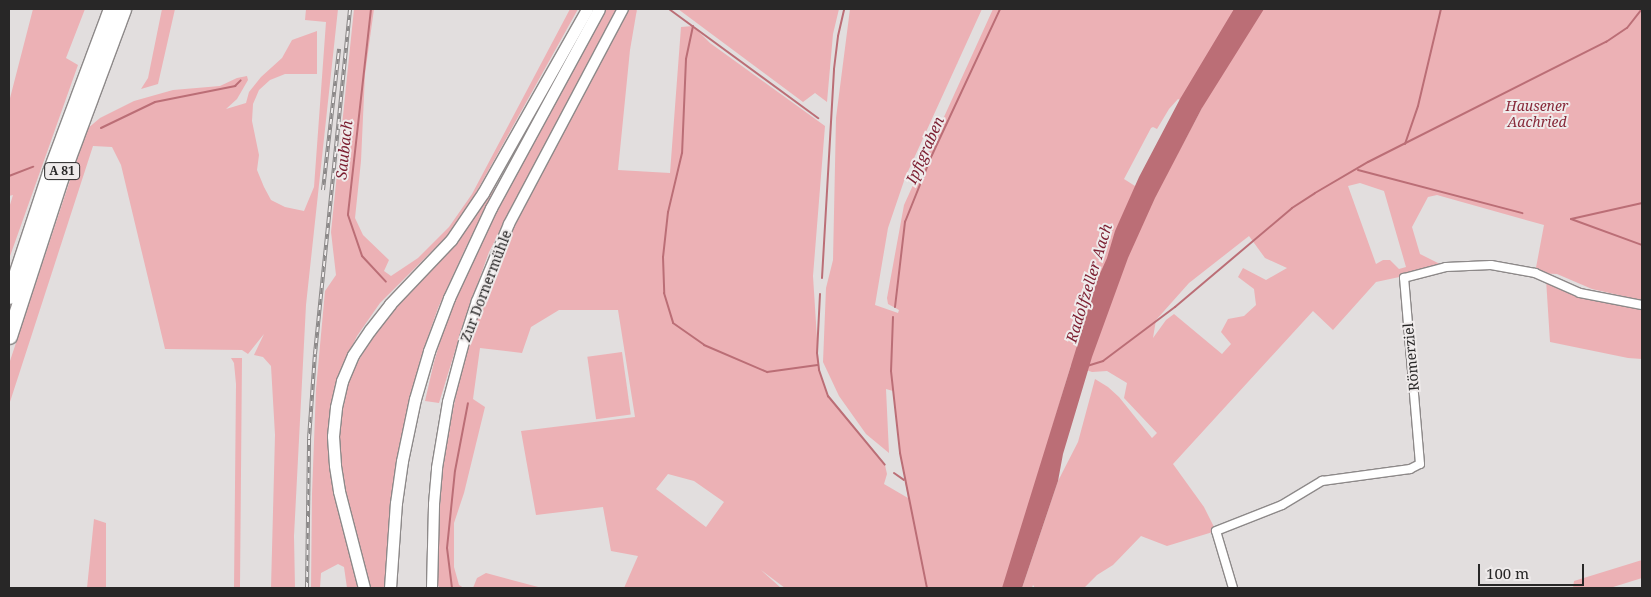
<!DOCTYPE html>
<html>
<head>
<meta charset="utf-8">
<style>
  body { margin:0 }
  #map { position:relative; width:1651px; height:597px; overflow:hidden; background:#e2dede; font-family:"Noto Serif",serif }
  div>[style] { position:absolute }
  .green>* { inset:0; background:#ecb1b5; transform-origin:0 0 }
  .water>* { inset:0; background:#bb6e76 }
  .stream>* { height:2px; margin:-1px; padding:0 1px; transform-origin:1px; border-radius:1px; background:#bb6e76 }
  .roads { filter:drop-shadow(1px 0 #8d8989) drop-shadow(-1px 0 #8d8989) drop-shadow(0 1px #8d8989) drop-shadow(0 -1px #8d8989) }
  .minor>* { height:8px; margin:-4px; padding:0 4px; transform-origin:4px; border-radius:4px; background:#fff }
  .tertiary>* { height:10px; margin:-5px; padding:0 5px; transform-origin:5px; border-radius:5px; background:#fff }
  .secondary>* { height:11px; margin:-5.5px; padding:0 5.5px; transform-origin:5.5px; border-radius:5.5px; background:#fff }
  .motorway>* { height:15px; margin:-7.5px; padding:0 7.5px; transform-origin:7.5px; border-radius:7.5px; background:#fff }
  .rail>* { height:4px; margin-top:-2px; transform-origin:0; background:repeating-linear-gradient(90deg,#efebeb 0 5.5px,#8b8888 0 11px); box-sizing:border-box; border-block:1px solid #8b8888 }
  span { translate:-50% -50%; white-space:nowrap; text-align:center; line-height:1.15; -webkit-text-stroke:4px #efebeb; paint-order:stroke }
  .shield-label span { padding:1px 4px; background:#efebeb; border:1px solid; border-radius:4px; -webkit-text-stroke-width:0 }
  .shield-label { font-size:12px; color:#282727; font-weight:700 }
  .park-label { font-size:14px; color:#882a3a; font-style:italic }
  .street-label { font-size:14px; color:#282727 }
  .water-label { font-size:15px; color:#7c1e31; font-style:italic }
  .frame { position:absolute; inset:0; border:10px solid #282727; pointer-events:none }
  .scale { position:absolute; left:1478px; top:564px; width:106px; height:22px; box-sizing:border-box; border:2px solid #282727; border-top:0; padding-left:6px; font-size:15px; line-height:18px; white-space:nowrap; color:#282727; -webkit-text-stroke:4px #efebeb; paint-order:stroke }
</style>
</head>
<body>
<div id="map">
  <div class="green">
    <div style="clip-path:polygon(33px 9px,85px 9px,66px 58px,78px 65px,9px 259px,9px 208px,13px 195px,9px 196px,9px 102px)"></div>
    <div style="clip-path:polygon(162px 9px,175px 9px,158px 84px,141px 89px,148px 78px)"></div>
    <div style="clip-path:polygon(306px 9px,338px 9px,306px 305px,294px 536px,295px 588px,271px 588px,275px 435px,271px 366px,263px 357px,254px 355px,264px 334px,248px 354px,242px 350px,165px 349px,121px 165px,112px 147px,93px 146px,9px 405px,9px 364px,87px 129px,100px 118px,134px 101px,173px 90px,220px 86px,237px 78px,247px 76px,248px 80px,237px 99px,226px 109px,246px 103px,249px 92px,261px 77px,282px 58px,292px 40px,317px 31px,317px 74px,285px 74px,270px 80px,259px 90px,253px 104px,252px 121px,259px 155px,257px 170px,264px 187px,271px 200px,285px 207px,304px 211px,314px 187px,326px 22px,305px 20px)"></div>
    <div style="clip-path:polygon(354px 9px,374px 9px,365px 74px,361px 161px,355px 218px,363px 235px,389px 260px,384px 271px,391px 276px,418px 258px,449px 227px,472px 194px,570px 9px,578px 9px,473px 198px,448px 235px,380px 303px,357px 336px,339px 374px,335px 495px,359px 588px,347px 588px,344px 567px,338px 564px,321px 573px,320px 588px,311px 588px,312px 494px,316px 389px,325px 291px,336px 275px,331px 232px)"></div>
    <div style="clip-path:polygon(605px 9px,616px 9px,592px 58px,489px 252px,463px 325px,439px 403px,425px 401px,434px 362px,449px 312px,477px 249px)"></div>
    <div style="clip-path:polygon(evenodd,626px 9px,637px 9px,630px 50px,618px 170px,670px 173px,681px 27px,693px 26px,710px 43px,825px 126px,813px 276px,819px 370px,828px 396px,885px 465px,887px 474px,884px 484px,908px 498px,900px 453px,893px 391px,886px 389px,889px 453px,866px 434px,839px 396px,823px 362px,826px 288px,833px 260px,836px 118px,850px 9px,982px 9px,905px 178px,888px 228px,875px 305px,898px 313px,899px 310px,888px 304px,887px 298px,904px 205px,993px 9px,1642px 9px,1642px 304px,1627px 297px,1592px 289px,1557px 274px,1535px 273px,1544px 225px,1437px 195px,1428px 197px,1412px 227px,1420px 254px,1446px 267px,1376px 282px,1333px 330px,1313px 311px,1173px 464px,1204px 507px,1216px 531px,1167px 546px,1141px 536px,1113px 565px,1097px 575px,1084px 588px,1035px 588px,1033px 585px,1032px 588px,1022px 588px,1058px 481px,1078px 442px,1095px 379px,1108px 387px,1119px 397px,1152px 438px,1157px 433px,1124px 398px,1127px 383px,1107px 371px,1092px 372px,1071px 365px,1004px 588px,785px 588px,761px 570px,781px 588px,624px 588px,638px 556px,611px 551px,603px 507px,536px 515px,521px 431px,635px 417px,618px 310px,559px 310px,531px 327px,522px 353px,480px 348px,473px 399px,485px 407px,464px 493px,454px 523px,454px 567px,459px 585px,464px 588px,440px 588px,435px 582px,443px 461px,461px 369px,476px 319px,501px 253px,539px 173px,626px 9px,1178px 99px,1202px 108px,1154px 198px,1124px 179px,1151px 128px,1153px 127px,1157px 129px,1169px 109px,1178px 99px,626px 9px,1360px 183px,1384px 191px,1406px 267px,1399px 269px,1390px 260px,1383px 260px,1376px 264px,1348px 186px,1360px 183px,626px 9px,1249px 236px,1265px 258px,1287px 268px,1266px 280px,1243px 268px,1238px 277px,1254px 289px,1256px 305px,1244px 316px,1228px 319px,1221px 332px,1231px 344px,1222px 354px,1174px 314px,1166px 320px,1153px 338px,1156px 320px,1189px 283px,1249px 236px,626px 9px,668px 474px,694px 481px,724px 502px,706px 527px,656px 489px,668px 474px)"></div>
    <div style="clip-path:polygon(678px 9px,839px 9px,833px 34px,827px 102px,815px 93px,803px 102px)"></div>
    <div style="clip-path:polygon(503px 177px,466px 247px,438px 308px,420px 360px,396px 466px,387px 588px,370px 588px,345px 489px,339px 444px,341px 410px,351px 374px,383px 318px,455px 242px)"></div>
    <div style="clip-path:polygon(1546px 279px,1580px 293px,1642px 305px,1642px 359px,1628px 358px,1550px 342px)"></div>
    <div style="left:622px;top:352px;width:63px;height:35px;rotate:82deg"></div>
    <div style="clip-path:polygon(231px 358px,242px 358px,240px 588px,234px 588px,236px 384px,234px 363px)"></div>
    <div style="clip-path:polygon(94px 519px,106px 523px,106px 588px,87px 588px)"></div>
    <div style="clip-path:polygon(1642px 560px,1642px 578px,1610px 588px,1573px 588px,1574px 581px)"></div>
    <div style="clip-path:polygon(486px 573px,542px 588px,473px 588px,477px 578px)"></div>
  </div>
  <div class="water">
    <div style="clip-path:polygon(1234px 9px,1264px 9px,1202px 108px,1155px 198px,1128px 258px,1092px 357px,1063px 454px,1058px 481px,1022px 588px,1002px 588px,1098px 278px,1107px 258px,1115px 231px,1139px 177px,1180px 99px)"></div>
  </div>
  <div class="stream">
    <div style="left:371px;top:9px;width:207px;rotate:96.4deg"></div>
    <div style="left:348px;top:215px;width:43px;rotate:71.1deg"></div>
    <div style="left:362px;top:256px;width:35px;rotate:47deg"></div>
    <div style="left:669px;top:9px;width:185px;rotate:36.2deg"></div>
    <div style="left:693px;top:26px;width:34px;rotate:102deg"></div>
    <div style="left:686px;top:59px;width:94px;rotate:92.4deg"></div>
    <div style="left:682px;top:153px;width:61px;rotate:103.3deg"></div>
    <div style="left:668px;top:212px;width:45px;rotate:96.3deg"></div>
    <div style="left:663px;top:257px;width:36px;rotate:88deg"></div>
    <div style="left:664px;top:293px;width:31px;rotate:73deg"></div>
    <div style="left:673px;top:323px;width:38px;rotate:35deg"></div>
    <div style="left:704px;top:345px;width:69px;rotate:23.2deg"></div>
    <div style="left:767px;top:372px;width:51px;rotate:-7.8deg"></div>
    <div style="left:101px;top:128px;width:60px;rotate:-25.7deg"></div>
    <div style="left:155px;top:102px;width:82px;rotate:-11.3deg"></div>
    <div style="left:235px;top:86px;width:8px;rotate:-45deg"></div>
    <div style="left:1405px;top:144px;width:40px;rotate:-71.1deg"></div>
    <div style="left:1418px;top:106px;width:100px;rotate:-76.7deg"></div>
    <div style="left:1358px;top:170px;width:170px;rotate:14.7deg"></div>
    <div style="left:9px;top:176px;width:26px;rotate:-21deg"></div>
    <div style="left:1571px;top:219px;width:76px;rotate:20.1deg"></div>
    <div style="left:1571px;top:219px;width:73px;rotate:-12.7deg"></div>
    <div style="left:822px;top:278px;width:209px;rotate:-86.7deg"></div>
    <div style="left:834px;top:69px;width:33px;rotate:-83deg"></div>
    <div style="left:838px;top:36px;width:28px;rotate:-77deg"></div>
    <div style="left:820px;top:294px;width:59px;rotate:92.9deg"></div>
    <div style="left:817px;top:353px;width:17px;rotate:83deg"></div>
    <div style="left:819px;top:370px;width:28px;rotate:71deg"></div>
    <div style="left:828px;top:396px;width:89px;rotate:50.4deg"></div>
    <div style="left:895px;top:307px;width:86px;rotate:-83.3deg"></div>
    <div style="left:905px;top:222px;width:72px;rotate:-68.1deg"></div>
    <div style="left:932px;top:155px;width:161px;rotate:-65deg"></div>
    <div style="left:893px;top:317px;width:54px;rotate:92.1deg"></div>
    <div style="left:891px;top:371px;width:82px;rotate:83.7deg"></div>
    <div style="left:900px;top:453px;width:138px;rotate:78.7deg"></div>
    <div style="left:1087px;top:366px;width:17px;rotate:-17deg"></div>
    <div style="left:1103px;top:361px;width:90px;rotate:-36.9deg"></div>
    <div style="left:1175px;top:307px;width:153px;rotate:-40.2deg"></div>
    <div style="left:1292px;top:208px;width:27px;rotate:-33deg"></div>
    <div style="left:1315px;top:193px;width:61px;rotate:-30.3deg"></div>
    <div style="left:1368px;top:162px;width:267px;rotate:-26.8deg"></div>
    <div style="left:1606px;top:42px;width:25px;rotate:-34deg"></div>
    <div style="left:1627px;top:28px;width:24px;rotate:-52deg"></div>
    <div style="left:894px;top:473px;width:12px;rotate:35deg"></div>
    <div style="left:452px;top:588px;width:40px;rotate:-97.1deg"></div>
    <div style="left:447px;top:548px;width:77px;rotate:-84.1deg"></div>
    <div style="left:455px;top:471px;width:69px;rotate:-79.2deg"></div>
  </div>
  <div class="roads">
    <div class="minor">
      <div style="left:1233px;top:588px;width:59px;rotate:-106.6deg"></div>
      <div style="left:1216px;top:531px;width:71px;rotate:-21.5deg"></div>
      <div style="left:1282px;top:505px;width:47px;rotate:-31deg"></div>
      <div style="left:1322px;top:481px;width:89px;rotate:-7.8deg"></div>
      <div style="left:1410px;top:469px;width:11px;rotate:-27deg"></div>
      <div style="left:1420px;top:464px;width:187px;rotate:-94.9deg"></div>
      <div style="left:1404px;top:278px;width:43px;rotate:-14.7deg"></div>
      <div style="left:1446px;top:267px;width:45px;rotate:-2.5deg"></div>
      <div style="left:1491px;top:265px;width:45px;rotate:10.3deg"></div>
      <div style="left:1535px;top:273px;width:49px;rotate:24deg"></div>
      <div style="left:1580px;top:293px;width:63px;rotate:11deg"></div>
    </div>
    <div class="tertiary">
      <div style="left:432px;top:588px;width:84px;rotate:-88.6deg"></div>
      <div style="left:434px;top:504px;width:36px;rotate:-85deg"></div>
      <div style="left:437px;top:468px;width:67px;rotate:-80.5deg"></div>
      <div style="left:448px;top:402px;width:66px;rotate:-75.1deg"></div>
      <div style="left:465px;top:338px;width:39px;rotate:-72deg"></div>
      <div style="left:477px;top:301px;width:83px;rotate:-67.4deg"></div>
      <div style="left:509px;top:224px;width:243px;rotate:-62.1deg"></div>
    </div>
    <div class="secondary">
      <div style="left:364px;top:588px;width:100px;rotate:-104.5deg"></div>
      <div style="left:339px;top:491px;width:26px;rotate:-99deg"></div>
      <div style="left:335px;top:465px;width:29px;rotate:-94deg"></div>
      <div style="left:333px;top:436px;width:29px;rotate:-84deg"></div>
      <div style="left:336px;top:407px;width:27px;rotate:-77deg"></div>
      <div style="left:342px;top:381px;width:28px;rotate:-67deg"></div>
      <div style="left:353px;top:355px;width:30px;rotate:-56deg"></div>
      <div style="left:370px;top:330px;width:33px;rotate:-52deg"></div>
      <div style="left:390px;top:304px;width:88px;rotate:-46.4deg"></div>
      <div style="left:451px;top:240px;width:57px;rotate:-55.8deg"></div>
      <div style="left:483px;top:193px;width:211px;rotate:-60.5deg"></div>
      <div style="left:390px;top:588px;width:85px;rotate:-86deg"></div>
      <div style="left:396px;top:503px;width:42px;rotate:-81.9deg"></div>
      <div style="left:402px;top:461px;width:63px;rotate:-78.2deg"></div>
      <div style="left:415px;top:399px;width:50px;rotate:-73.7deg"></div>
      <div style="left:429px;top:351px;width:57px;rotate:-69.3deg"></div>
      <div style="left:449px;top:298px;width:99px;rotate:-65deg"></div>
      <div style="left:491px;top:208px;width:226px;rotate:-61.5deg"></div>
    </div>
    <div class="motorway">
      <div style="left:9px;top:296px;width:131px;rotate:-71.7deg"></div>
      <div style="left:50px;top:172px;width:174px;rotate:-69.5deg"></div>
      <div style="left:9px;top:336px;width:168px;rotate:-72deg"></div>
      <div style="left:61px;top:176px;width:178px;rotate:-69.6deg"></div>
    </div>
  </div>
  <div class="rail">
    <div style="left:323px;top:190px;width:142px;rotate:-83.5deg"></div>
    <div style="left:307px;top:588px;width:149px;rotate:-89.2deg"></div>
    <div style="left:309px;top:439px;width:85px;rotate:-86deg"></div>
    <div style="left:315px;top:354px;width:347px;rotate:-84.2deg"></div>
  </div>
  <div class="shield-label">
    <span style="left:62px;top:171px">A 81</span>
  </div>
  <div class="park-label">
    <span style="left:1537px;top:114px">Hausener<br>Aachried</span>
  </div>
  <div class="street-label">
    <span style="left:486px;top:286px;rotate:-69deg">Zur Dornermühle</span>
    <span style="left:1411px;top:357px;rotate:-95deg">Römerziel</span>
  </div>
  <div class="water-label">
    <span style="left:344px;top:150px;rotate:-84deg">Saubach</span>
    <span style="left:925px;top:150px;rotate:-66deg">Ipfigraben</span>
    <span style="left:1089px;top:283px;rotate:-73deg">Radolfzeller Aach</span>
  </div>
  <div class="frame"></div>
  <div class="scale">100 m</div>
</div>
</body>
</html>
